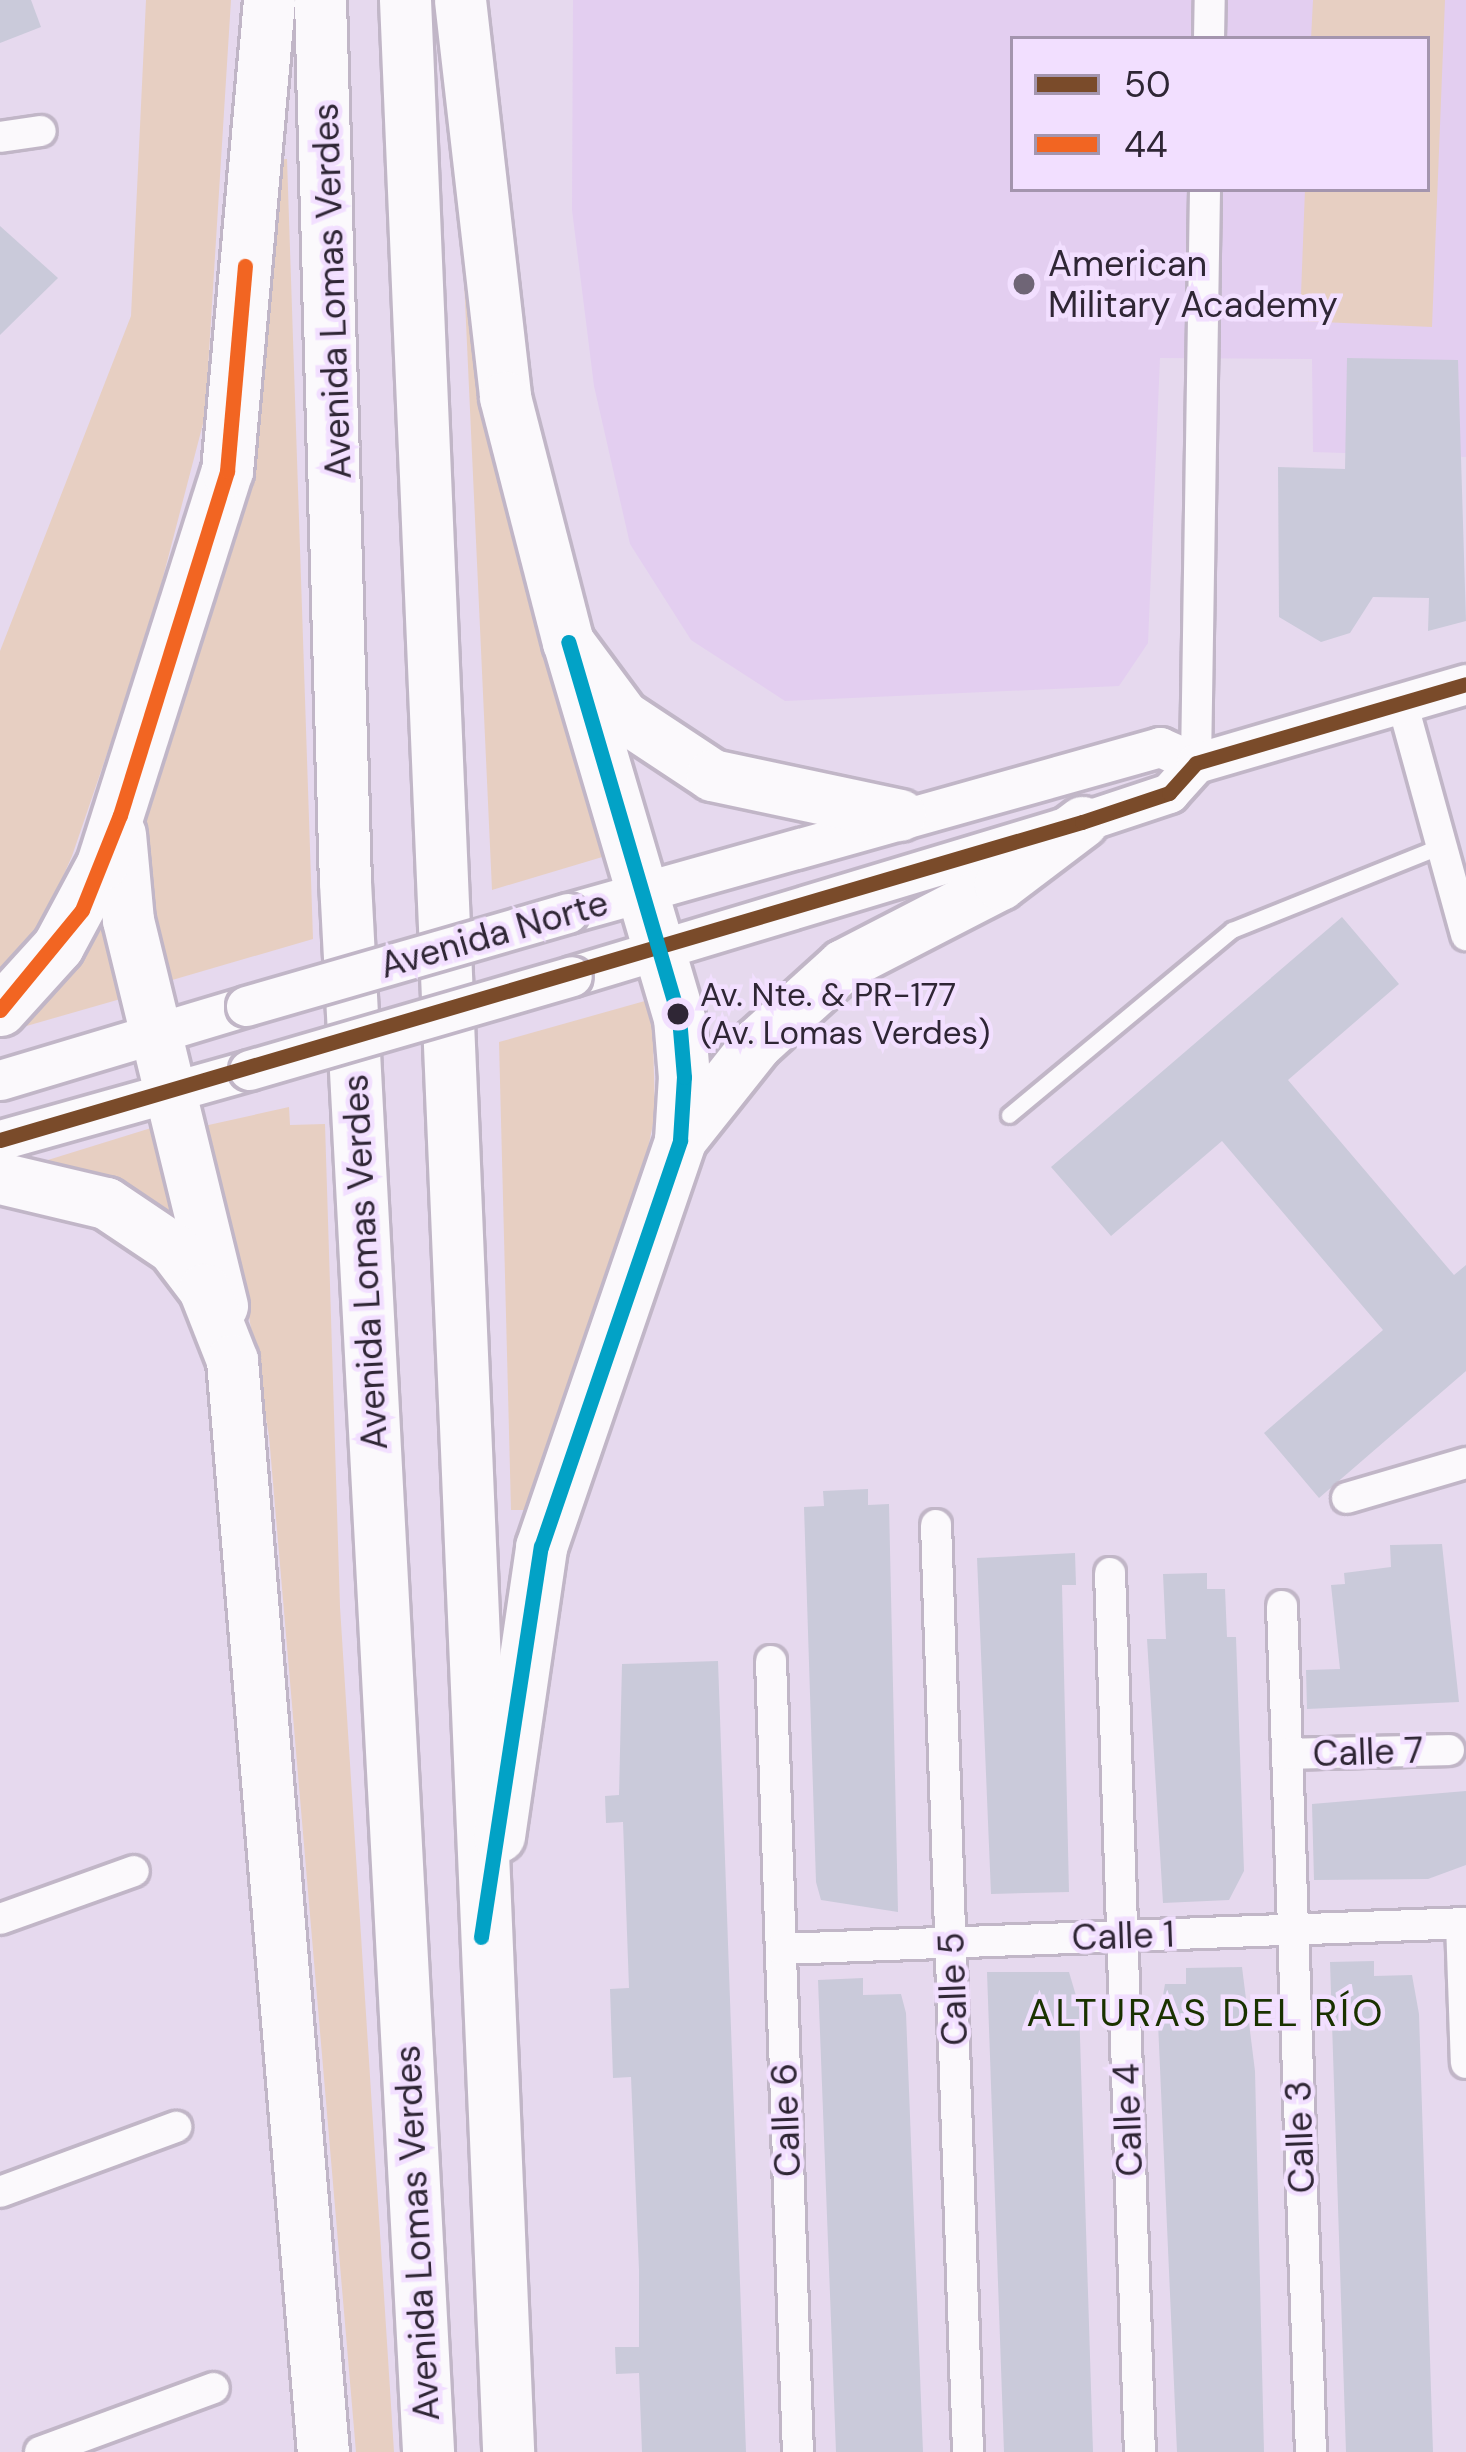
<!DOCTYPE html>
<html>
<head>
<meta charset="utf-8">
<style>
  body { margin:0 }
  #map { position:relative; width:1466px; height:2452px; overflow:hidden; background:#e6d9ee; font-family:"DM Sans",sans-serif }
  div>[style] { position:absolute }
  .built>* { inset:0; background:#e3cef0 }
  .green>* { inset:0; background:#e7cfc2 }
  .building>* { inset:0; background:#cacada }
  .roads { filter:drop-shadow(3px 0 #c1b6c7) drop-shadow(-3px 0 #c1b6c7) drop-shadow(0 3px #c1b6c7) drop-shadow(0 -3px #c1b6c7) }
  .service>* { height:15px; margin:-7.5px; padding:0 7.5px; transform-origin:7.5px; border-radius:7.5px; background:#fbf9fc }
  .minor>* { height:30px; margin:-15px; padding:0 15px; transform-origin:15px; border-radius:15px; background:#fbf9fc }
  .tertiary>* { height:39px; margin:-19.5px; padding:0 19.5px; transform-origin:19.5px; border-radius:19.5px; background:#fbf9fc }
  .trunk>* { height:51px; margin:-25.5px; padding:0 25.5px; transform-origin:25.5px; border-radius:25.5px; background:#fbf9fc }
  .bridges { filter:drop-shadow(3px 0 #c1b6c7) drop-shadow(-3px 0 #c1b6c7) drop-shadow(0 3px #c1b6c7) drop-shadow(0 -3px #c1b6c7) }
  .tertiary-bridge>* { height:39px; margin:-19.5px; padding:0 19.5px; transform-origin:19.5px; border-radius:19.5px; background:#fbf9fc }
  .bus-1>* { height:15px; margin:-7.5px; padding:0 7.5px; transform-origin:7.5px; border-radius:7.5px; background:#7a4b2a }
  .bus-2>* { height:15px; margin:-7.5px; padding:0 7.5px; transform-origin:7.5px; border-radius:7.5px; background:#f26522 }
  .bus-3>* { height:15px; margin:-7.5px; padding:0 7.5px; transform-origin:7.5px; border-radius:7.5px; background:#02a2c6 }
  .dots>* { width:33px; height:33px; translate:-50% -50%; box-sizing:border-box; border:6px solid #f2dfff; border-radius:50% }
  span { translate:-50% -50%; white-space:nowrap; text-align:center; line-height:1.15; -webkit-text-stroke:9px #f2dfff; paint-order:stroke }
  .bus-label { font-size:33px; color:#2f2635 }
  .left { translate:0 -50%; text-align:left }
  .poi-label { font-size:36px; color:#2f2635 }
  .street-label { font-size:36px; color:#2f2635 }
  .neighbourhood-label { font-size:39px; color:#1a3200; letter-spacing:3px }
  .legend { position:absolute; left:1010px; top:36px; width:420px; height:156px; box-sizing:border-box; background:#f2dfff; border:3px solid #a495ae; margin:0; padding:15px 21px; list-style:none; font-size:36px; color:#2f2635 }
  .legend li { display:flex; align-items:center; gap:24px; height:60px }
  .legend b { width:60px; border:3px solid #a495ae }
</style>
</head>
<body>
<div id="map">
  <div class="built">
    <div style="clip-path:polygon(evenodd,573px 0,1466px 0,1466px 457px,1313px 452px,1312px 359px,1160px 358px,1148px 643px,1119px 686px,785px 701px,691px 640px,630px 544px,594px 386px,572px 210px,573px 0,1013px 39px,1427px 39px,1427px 189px,1013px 189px,1013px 39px)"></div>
  </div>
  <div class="green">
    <div style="clip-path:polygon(146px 0,231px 0,205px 416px,149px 631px,72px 856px,40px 929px,0 976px,0 651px,131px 316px)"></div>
    <div style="clip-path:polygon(1313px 0,1445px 0,1432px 327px,1300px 321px,1305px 189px,1427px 189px,1427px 39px,1311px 39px)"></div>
    <div style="clip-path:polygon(287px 159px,313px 939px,162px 983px,137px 868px,275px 160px)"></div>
    <div style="clip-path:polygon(471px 256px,507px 518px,609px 855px,492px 890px,463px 257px)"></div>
    <div style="clip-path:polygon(108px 898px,131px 996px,9px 1031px)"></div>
    <div style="clip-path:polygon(652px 999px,655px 1114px,643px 1173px,524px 1510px,511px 1510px,499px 1042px)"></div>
    <div style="clip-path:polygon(289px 1107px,290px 1125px,325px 1124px,340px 1607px,394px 2452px,356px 2452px,269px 1436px,237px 1245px,204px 1126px)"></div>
    <div style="clip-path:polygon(164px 1124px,205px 1258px,35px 1164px)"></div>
  </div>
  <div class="building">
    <div style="clip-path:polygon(0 0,31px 0,41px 27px,0 43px)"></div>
    <div style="clip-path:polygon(0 226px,58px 278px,0 335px)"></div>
    <div style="clip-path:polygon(1347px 358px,1458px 360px,1466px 621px,1428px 631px,1429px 598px,1373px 597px,1350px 633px,1321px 642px,1279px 617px,1278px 467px,1345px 469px)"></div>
    <div style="clip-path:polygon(1342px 917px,1399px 984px,1288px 1080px,1454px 1275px,1466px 1265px,1466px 1371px,1319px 1498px,1264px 1433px,1383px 1330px,1222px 1141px,1111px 1236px,1051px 1167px)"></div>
    <div style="clip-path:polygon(868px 1489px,868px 1505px,889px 1504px,898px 1912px,821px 1900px,816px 1882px,804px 1507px,824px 1506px,823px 1491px)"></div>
    <div style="clip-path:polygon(1442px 1544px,1459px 1702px,1307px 1709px,1306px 1670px,1340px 1669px,1331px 1585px,1345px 1584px,1344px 1573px,1391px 1567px,1390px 1545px)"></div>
    <div style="clip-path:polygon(1075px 1553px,1076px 1585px,1062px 1585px,1069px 1892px,991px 1894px,977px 1558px)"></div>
    <div style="clip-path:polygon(1207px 1573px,1207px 1589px,1225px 1589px,1227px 1637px,1236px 1637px,1244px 1871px,1229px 1900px,1163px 1903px,1147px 1639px,1166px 1639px,1163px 1574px)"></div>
    <div style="clip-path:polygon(718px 1661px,746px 2452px,642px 2452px,639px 2373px,616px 2374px,615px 2347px,639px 2347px,639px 2270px,631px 2077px,613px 2078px,610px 1989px,629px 1988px,623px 1822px,606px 1823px,605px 1796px,619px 1795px,622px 1664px)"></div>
    <div style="clip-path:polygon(1466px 1791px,1466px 1865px,1428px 1879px,1314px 1880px,1312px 1804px)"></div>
    <div style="clip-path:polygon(1374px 1961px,1374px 1976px,1412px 1975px,1419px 2014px,1433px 2452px,1346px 2452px,1330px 1962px)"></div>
    <div style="clip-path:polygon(1242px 1967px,1255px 2071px,1264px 2452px,1177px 2452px,1158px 2023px,1165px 1984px,1186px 1984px,1186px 1968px)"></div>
    <div style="clip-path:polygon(987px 1972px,1069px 1972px,1079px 2006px,1093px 2452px,1004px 2452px)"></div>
    <div style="clip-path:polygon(863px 1978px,863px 1995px,901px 1994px,906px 2013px,923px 2452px,836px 2452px,818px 1980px)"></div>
  </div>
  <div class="roads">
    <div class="service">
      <div style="left:1009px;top:1115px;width:290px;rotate:-39.7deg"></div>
      <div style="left:1232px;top:930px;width:225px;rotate:-21.9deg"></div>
    </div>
    <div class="minor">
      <div style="left:1209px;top:39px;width:39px;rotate:-89deg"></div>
      <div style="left:0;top:137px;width:41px;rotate:-8.3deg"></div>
      <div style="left:1402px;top:702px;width:242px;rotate:74.6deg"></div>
      <div style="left:1196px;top:763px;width:574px;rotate:-89.1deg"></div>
      <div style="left:1347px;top:1498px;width:124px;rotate:-16.4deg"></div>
      <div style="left:936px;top:1525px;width:928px;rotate:88.02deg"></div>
      <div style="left:1110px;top:1573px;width:880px;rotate:88.05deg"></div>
      <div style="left:1282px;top:1606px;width:846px;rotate:88.04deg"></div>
      <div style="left:771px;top:1661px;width:791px;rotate:88.05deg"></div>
      <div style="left:1287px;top:1754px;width:162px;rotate:-1.4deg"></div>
      <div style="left:0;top:1919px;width:142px;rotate:-19.7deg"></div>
      <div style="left:1461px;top:1923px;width:140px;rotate:88deg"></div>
      <div style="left:781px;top:1949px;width:685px;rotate:-2.17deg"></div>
      <div style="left:0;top:2192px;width:188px;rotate:-20.3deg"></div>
      <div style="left:40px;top:2452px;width:185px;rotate:-20.2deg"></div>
    </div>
    <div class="tertiary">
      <div style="left:568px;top:913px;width:615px;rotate:-15.66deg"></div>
      <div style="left:1160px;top:747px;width:39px;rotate:24deg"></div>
      <div style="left:572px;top:976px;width:533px;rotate:-16.8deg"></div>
      <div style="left:1082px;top:822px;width:92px;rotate:-18.4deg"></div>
      <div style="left:1169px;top:793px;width:40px;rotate:-48deg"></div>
      <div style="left:1196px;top:763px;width:281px;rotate:-16.3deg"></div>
      <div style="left:0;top:1080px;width:257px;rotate:-16.7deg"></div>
      <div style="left:0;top:1140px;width:259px;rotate:-15.7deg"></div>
    </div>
    <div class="trunk">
      <div style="left:320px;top:0;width:882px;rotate:88.38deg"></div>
      <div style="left:345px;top:882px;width:1572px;rotate:86.97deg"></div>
      <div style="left:405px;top:0;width:2454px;rotate:87.59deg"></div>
      <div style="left:460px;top:0;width:400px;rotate:83.5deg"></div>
      <div style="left:505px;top:397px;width:253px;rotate:75.6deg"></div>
      <div style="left:568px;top:642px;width:92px;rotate:53.4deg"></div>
      <div style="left:623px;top:716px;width:107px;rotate:33.5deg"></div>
      <div style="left:712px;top:775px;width:192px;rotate:12deg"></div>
      <div style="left:120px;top:834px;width:86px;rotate:84.7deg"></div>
      <div style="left:128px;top:920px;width:397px;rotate:76.3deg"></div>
      <div style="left:0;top:1010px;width:86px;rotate:-47.8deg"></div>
      <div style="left:58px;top:946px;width:93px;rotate:-61.8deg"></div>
      <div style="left:102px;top:864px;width:412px;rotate:-72.4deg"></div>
      <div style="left:227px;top:471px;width:473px;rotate:-84.9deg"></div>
      <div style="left:680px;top:1140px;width:124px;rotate:-51.6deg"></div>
      <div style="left:757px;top:1043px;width:116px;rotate:-42.2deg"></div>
      <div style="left:843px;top:965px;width:177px;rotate:-27.3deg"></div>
      <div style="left:1000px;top:884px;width:103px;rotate:-37.1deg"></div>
      <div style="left:0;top:1178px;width:109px;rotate:13.3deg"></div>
      <div style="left:106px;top:1203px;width:81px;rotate:33.9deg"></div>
      <div style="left:173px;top:1248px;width:51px;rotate:52.9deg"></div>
      <div style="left:204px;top:1289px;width:76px;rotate:68.5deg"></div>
      <div style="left:232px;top:1360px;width:1096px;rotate:85.24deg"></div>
      <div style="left:499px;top:1836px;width:292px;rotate:-81.7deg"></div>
      <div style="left:541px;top:1547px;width:430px;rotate:-71.1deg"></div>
      <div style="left:680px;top:1140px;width:63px;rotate:-86.4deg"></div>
      <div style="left:684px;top:1077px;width:59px;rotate:-94.8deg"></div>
      <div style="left:679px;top:1018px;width:392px;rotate:-106.4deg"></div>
    </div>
  </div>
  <div class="bridges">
    <div class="tertiary-bridge">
      <div style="left:246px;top:1006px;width:335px;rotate:-16.1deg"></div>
      <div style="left:249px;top:1070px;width:336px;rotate:-16.2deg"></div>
    </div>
  </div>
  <div class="bus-1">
    <div style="left:0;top:1140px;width:1128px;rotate:-16.38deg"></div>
    <div style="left:1082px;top:822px;width:92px;rotate:-18.4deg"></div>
    <div style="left:1169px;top:793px;width:40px;rotate:-48deg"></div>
    <div style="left:1196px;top:763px;width:281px;rotate:-16.3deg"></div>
  </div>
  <div class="bus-2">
    <div style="left:0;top:1010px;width:129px;rotate:-50.6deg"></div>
    <div style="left:82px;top:910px;width:102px;rotate:-68.2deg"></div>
    <div style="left:120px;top:815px;width:360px;rotate:-72.7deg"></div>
    <div style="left:227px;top:471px;width:206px;rotate:-85deg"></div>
  </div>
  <div class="bus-3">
    <div style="left:481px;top:1937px;width:395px;rotate:-81.3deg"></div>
    <div style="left:541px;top:1547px;width:430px;rotate:-71.1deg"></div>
    <div style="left:680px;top:1140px;width:63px;rotate:-86.4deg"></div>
    <div style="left:684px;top:1077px;width:59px;rotate:-94.8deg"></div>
    <div style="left:679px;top:1018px;width:392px;rotate:-106.4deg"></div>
  </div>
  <div class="dots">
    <div style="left:1024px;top:284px;background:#6f6576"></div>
    <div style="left:678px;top:1014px;background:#2f2635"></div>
  </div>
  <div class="bus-label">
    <span class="left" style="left:700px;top:1014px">Av. Nte. &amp; PR-177<br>(Av. Lomas Verdes)</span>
  </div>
  <div class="poi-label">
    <span class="left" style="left:1048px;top:284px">American<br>Military Academy</span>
  </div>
  <div class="street-label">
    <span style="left:332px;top:291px;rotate:-92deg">Avenida Lomas Verdes</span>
    <span style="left:494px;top:934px;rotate:-16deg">Avenida Norte</span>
    <span style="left:365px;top:1262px;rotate:-93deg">Avenida Lomas Verdes</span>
    <span style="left:1368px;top:1752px;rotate:-2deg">Calle 7</span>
    <span style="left:1123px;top:1936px;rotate:-2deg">Calle 1</span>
    <span style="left:953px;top:1989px;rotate:-92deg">Calle 5</span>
    <span style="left:786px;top:2120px;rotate:-92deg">Calle 6</span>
    <span style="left:1128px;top:2120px;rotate:-92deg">Calle 4</span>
    <span style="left:1300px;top:2137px;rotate:-92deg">Calle 3</span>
    <span style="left:417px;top:2233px;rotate:-93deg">Avenida Lomas Verdes</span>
  </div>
  <div class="neighbourhood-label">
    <span style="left:1206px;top:2013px">ALTURAS DEL RÍO</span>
  </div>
  <ul class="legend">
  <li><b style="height:15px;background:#7a4b2a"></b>50</li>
  <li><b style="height:15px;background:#f26522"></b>44</li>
  </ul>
</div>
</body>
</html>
